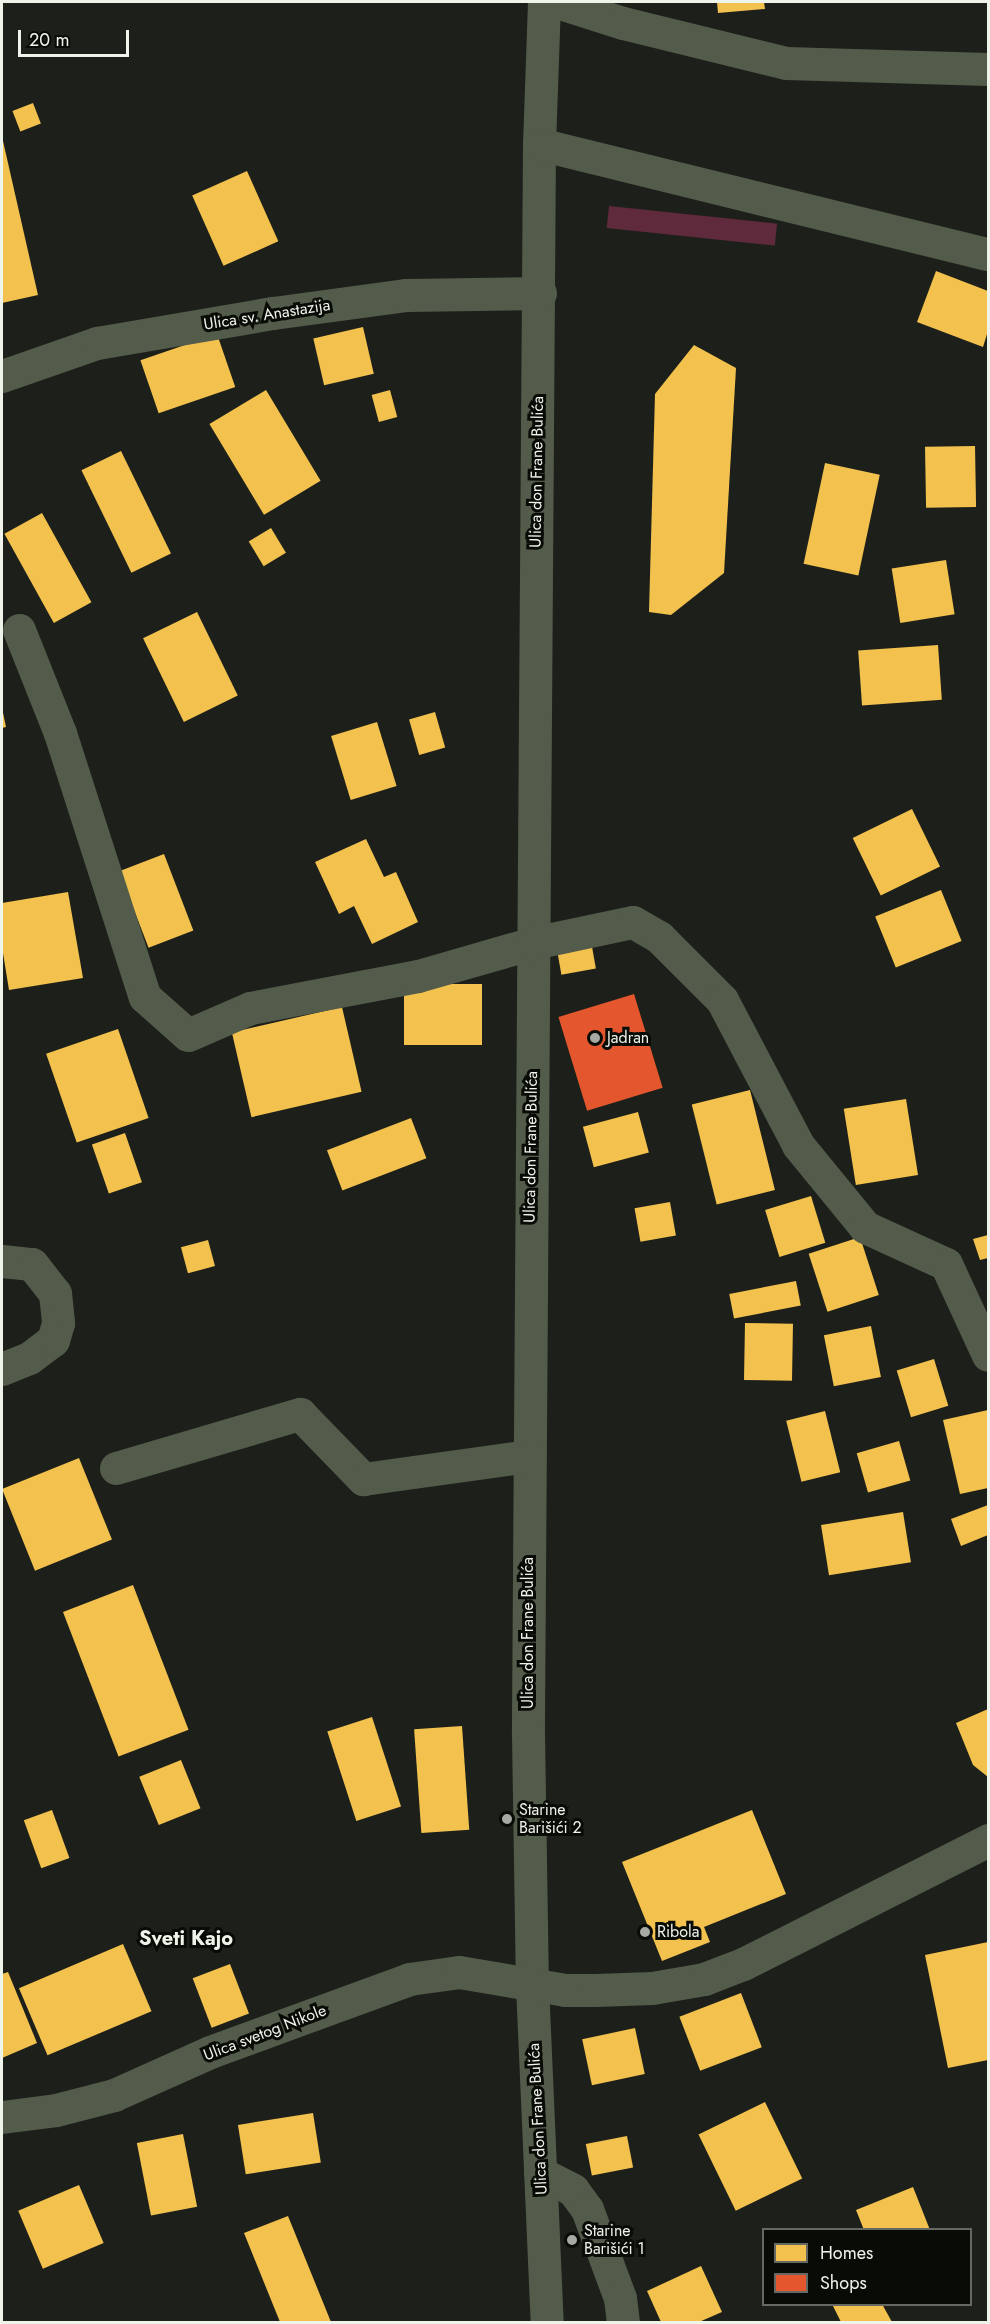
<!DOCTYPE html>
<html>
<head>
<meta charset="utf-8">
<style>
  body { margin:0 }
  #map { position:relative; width:990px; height:2324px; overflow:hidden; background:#1d201a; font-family:Jost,sans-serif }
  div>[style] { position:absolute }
  .green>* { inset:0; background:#602a3d; transform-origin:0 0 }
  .homes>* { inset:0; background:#f2c14e; transform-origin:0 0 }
  .shops>* { inset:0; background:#e4572e; transform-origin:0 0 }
  .minor>* { height:33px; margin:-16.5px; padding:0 16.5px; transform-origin:16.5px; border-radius:16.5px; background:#535c4b }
  .dots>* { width:16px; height:16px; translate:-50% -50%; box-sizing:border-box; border:3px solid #090c06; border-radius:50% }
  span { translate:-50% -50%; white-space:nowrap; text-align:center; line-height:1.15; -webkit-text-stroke:6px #090c06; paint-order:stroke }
  .street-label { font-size:16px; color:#eff4eb }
  .poi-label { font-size:16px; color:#eff4eb }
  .left { translate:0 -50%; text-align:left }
  .quarter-label { font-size:20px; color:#eff4eb; font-weight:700 }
  .frame { position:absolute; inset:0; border:3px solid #eff4eb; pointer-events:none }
  .legend { position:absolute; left:762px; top:2228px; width:210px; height:78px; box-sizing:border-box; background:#090c06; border:2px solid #656962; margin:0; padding:8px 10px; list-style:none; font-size:18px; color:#eff4eb }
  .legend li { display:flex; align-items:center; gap:12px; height:30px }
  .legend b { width:30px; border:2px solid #656962 }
  .scale { position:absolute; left:18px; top:30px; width:111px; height:27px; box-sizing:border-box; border:3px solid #eff4eb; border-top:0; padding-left:8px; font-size:18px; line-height:21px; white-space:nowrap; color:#eff4eb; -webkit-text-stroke:4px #090c06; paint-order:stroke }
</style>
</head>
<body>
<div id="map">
  <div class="green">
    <div style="left:609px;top:206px;width:169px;height:22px;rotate:6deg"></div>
  </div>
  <div class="homes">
    <div style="clip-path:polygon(717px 2px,764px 2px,765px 9px,718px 13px)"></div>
    <div style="left:33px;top:103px;width:22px;height:22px;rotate:69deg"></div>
    <div style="clip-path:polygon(3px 141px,38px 295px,2px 303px,2px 142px)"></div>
    <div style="left:247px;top:171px;width:77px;height:60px;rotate:66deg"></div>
    <div style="clip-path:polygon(936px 271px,988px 291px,988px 331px,983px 347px,917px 322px)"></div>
    <div style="left:363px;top:327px;width:48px;height:51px;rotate:77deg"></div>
    <div style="left:217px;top:334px;width:56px;height:81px;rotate:71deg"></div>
    <div style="clip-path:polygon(694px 345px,736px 368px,724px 573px,671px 615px,649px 612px,655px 394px)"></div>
    <div style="left:266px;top:390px;width:106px;height:66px;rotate:59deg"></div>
    <div style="left:390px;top:390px;width:28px;height:19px;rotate:75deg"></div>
    <div style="left:975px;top:446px;width:61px;height:50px;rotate:89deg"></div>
    <div style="left:121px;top:451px;width:114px;height:44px;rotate:64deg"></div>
    <div style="left:825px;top:463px;width:56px;height:103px;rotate:12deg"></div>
    <div style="left:42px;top:513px;width:102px;height:43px;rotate:61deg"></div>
    <div style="left:271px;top:528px;width:29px;height:26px;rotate:59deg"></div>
    <div style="left:946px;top:560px;width:55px;height:55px;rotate:81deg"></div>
    <div style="left:197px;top:612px;width:93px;height:60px;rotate:64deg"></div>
    <div style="left:938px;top:645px;width:55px;height:80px;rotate:86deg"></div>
    <div style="clip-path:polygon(2px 708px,6px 727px,2px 728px)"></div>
    <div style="left:435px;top:712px;width:37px;height:27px;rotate:74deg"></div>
    <div style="left:377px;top:722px;width:67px;height:48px;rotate:73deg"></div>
    <div style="left:912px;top:809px;width:64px;height:66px;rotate:64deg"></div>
    <div style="clip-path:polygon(366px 839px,384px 877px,396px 872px,418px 922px,372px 944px,354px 906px,339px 914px,315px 862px)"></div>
    <div style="left:164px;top:854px;width:82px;height:48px;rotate:69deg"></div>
    <div style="left:941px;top:890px;width:55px;height:71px;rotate:68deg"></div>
    <div style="clip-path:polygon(68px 892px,83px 978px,9px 990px,2px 947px,2px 903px)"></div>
    <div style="left:591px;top:941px;width:28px;height:35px;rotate:80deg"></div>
    <div style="left:482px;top:984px;width:61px;height:78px;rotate:90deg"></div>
    <div style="left:342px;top:1007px;width:87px;height:113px;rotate:77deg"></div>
    <div style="left:118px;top:1029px;width:94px;height:76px;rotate:71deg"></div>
    <div style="left:750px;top:1090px;width:103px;height:60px;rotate:76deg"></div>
    <div style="left:906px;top:1099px;width:77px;height:63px;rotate:81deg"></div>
    <div style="left:638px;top:1112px;width:42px;height:57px;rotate:75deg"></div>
    <div style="left:411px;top:1118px;width:43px;height:90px;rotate:69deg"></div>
    <div style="left:125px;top:1133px;width:52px;height:35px;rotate:71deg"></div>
    <div style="left:811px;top:1196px;width:49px;height:48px;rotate:73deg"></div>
    <div style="left:670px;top:1202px;width:34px;height:36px;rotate:80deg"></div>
    <div style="clip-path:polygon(988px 1235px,988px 1258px,980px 1260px,973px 1239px)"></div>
    <div style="left:860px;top:1237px;width:61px;height:54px;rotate:72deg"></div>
    <div style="left:208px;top:1240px;width:27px;height:28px;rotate:75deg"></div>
    <div style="left:796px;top:1281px;width:25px;height:68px;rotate:79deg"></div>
    <div style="left:745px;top:1323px;width:48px;height:57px;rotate:1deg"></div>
    <div style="left:871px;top:1326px;width:52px;height:48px;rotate:79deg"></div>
    <div style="left:934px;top:1359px;width:49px;height:39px;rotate:73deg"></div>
    <div style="clip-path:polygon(988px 1410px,988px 1488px,960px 1494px,943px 1420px)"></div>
    <div style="left:825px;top:1411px;width:63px;height:40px;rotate:76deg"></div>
    <div style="left:899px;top:1441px;width:41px;height:44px;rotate:74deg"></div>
    <div style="left:79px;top:1458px;width:88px;height:83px;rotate:68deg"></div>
    <div style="clip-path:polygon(988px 1505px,988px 1535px,961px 1546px,951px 1519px)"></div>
    <div style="left:903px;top:1512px;width:51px;height:83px;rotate:81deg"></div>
    <div style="left:133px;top:1585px;width:155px;height:75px;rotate:69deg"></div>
    <div style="clip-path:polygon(988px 1709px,988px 1777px,973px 1765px,956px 1723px)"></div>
    <div style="left:372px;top:1717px;width:94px;height:47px;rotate:72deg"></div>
    <div style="left:462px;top:1726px;width:104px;height:48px;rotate:86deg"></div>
    <div style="left:181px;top:1760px;width:52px;height:45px;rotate:68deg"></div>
    <div style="left:52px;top:1810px;width:51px;height:30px;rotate:70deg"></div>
    <div style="clip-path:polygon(752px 1810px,786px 1894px,704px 1927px,710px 1942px,662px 1961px,622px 1862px)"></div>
    <div style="clip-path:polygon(988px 1942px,988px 2060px,948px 2068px,925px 1955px)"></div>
    <div style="left:123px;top:1944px;width:73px;height:113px;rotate:67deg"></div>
    <div style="left:230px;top:1964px;width:53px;height:40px;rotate:69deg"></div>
    <div style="clip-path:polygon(8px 1972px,37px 2043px,2px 2058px,2px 1974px)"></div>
    <div style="left:741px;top:1993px;width:58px;height:66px;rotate:69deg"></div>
    <div style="left:635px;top:2028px;width:47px;height:54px;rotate:78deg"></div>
    <div style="left:765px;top:2102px;width:85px;height:74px;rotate:64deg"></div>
    <div style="left:313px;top:2113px;width:50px;height:76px;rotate:81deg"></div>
    <div style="left:183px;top:2134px;width:74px;height:47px;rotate:79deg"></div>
    <div style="left:627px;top:2136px;width:32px;height:42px;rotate:79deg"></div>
    <div style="left:79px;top:2185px;width:63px;height:66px;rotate:67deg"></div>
    <div style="clip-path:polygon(913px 2187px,930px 2230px,864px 2230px,856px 2210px)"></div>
    <div style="clip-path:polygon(288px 2216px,331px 2322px,280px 2322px,244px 2233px)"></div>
    <div style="clip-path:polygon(701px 2266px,722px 2312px,699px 2322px,661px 2322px,647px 2291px)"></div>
    <div style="clip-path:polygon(832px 2304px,882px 2304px,892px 2322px,841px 2322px)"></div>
  </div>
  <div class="shops">
    <div style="left:634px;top:994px;width:98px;height:79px;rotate:73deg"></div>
  </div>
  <div class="minor">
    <div style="left:544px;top:2px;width:142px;rotate:92deg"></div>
    <div style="left:539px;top:144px;width:1590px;rotate:90.4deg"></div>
    <div style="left:528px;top:1734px;width:251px;rotate:89.1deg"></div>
    <div style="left:532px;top:1985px;width:337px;rotate:87.5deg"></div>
    <div style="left:557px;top:2px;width:69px;rotate:17.7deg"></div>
    <div style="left:623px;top:23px;width:168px;rotate:13.8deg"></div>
    <div style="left:786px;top:63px;width:202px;rotate:1.7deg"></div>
    <div style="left:539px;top:144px;width:462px;rotate:13.8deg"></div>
    <div style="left:2px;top:376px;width:101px;rotate:-19.2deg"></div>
    <div style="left:97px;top:343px;width:179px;rotate:-9.7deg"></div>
    <div style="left:273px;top:313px;width:135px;rotate:-7.7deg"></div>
    <div style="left:407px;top:295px;width:133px;rotate:-0.9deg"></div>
    <div style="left:19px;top:630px;width:111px;rotate:68.3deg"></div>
    <div style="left:60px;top:733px;width:277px;rotate:72.2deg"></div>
    <div style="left:145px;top:997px;width:57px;rotate:41.5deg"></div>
    <div style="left:188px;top:1035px;width:68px;rotate:-23.5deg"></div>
    <div style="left:250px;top:1008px;width:171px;rotate:-10.8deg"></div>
    <div style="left:418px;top:976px;width:120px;rotate:-16deg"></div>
    <div style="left:533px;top:943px;width:102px;rotate:-11.9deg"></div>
    <div style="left:633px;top:922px;width:30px;rotate:30deg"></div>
    <div style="left:659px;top:937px;width:89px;rotate:45deg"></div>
    <div style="left:722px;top:1000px;width:164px;rotate:62.3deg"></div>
    <div style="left:798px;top:1145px;width:106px;rotate:50.7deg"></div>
    <div style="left:865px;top:1227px;width:89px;rotate:24.6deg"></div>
    <div style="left:946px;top:1264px;width:100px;rotate:65.2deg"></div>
    <div style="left:2px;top:1261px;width:30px;rotate:6deg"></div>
    <div style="left:32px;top:1264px;width:37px;rotate:52deg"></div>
    <div style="left:55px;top:1293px;width:30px;rotate:84deg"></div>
    <div style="left:58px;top:1323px;width:18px;rotate:106deg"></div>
    <div style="left:53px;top:1340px;width:30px;rotate:143deg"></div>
    <div style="left:29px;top:1358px;width:29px;rotate:158deg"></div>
    <div style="left:116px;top:1468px;width:192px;rotate:-16.4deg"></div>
    <div style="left:300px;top:1414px;width:91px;rotate:45.9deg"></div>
    <div style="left:363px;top:1479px;width:167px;rotate:-7.9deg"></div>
    <div style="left:2px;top:2117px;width:54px;rotate:-7.4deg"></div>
    <div style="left:56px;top:2110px;width:60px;rotate:-14.5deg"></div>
    <div style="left:114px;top:2095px;width:105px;rotate:-24.1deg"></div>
    <div style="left:210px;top:2052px;width:212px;rotate:-20.1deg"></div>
    <div style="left:409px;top:1979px;width:50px;rotate:-8deg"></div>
    <div style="left:459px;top:1972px;width:108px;rotate:9.6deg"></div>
    <div style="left:565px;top:1990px;width:30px"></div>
    <div style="left:595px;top:1990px;width:57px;rotate:-2deg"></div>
    <div style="left:652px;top:1988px;width:53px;rotate:-9.8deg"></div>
    <div style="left:704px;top:1979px;width:42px;rotate:-21deg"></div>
    <div style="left:743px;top:1964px;width:275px;rotate:-26.8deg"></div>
    <div style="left:540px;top:2173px;width:37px;rotate:27deg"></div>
    <div style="left:573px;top:2190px;width:24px;rotate:54deg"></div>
    <div style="left:587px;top:2209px;width:95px;rotate:69.7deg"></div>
    <div style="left:620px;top:2298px;width:24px;rotate:83deg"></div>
  </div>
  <div class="dots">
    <div style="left:595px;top:1038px;background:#a6aaa2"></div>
    <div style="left:507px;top:1819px;background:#a6aaa2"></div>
    <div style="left:645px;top:1932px;background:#a6aaa2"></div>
    <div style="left:572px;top:2240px;background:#a6aaa2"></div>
  </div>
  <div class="street-label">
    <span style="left:267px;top:315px;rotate:-9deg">Ulica sv. Anastazija</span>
    <span style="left:537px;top:472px;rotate:-89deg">Ulica don Frane Bulića</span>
    <span style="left:531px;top:1147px;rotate:-89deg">Ulica don Frane Bulića</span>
    <span style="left:528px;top:1633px;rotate:-90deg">Ulica don Frane Bulića</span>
    <span style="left:265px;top:2033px;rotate:-21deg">Ulica svetog Nikole</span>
    <span style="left:538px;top:2119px;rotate:-93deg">Ulica don Frane Bulića</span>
  </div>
  <div class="poi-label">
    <span class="left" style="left:607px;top:1038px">Jadran</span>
    <span class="left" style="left:519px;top:1819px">Starine<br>Barišići 2</span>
    <span class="left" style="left:657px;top:1932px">Ribola</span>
    <span class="left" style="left:584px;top:2240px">Starine<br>Barišići 1</span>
  </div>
  <div class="quarter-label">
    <span style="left:186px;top:1938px">Sveti Kajo</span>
  </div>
  <div class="frame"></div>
  <ul class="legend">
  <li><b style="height:16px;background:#f2c14e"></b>Homes</li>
  <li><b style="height:16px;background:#e4572e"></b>Shops</li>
  </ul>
  <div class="scale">20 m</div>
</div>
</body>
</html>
